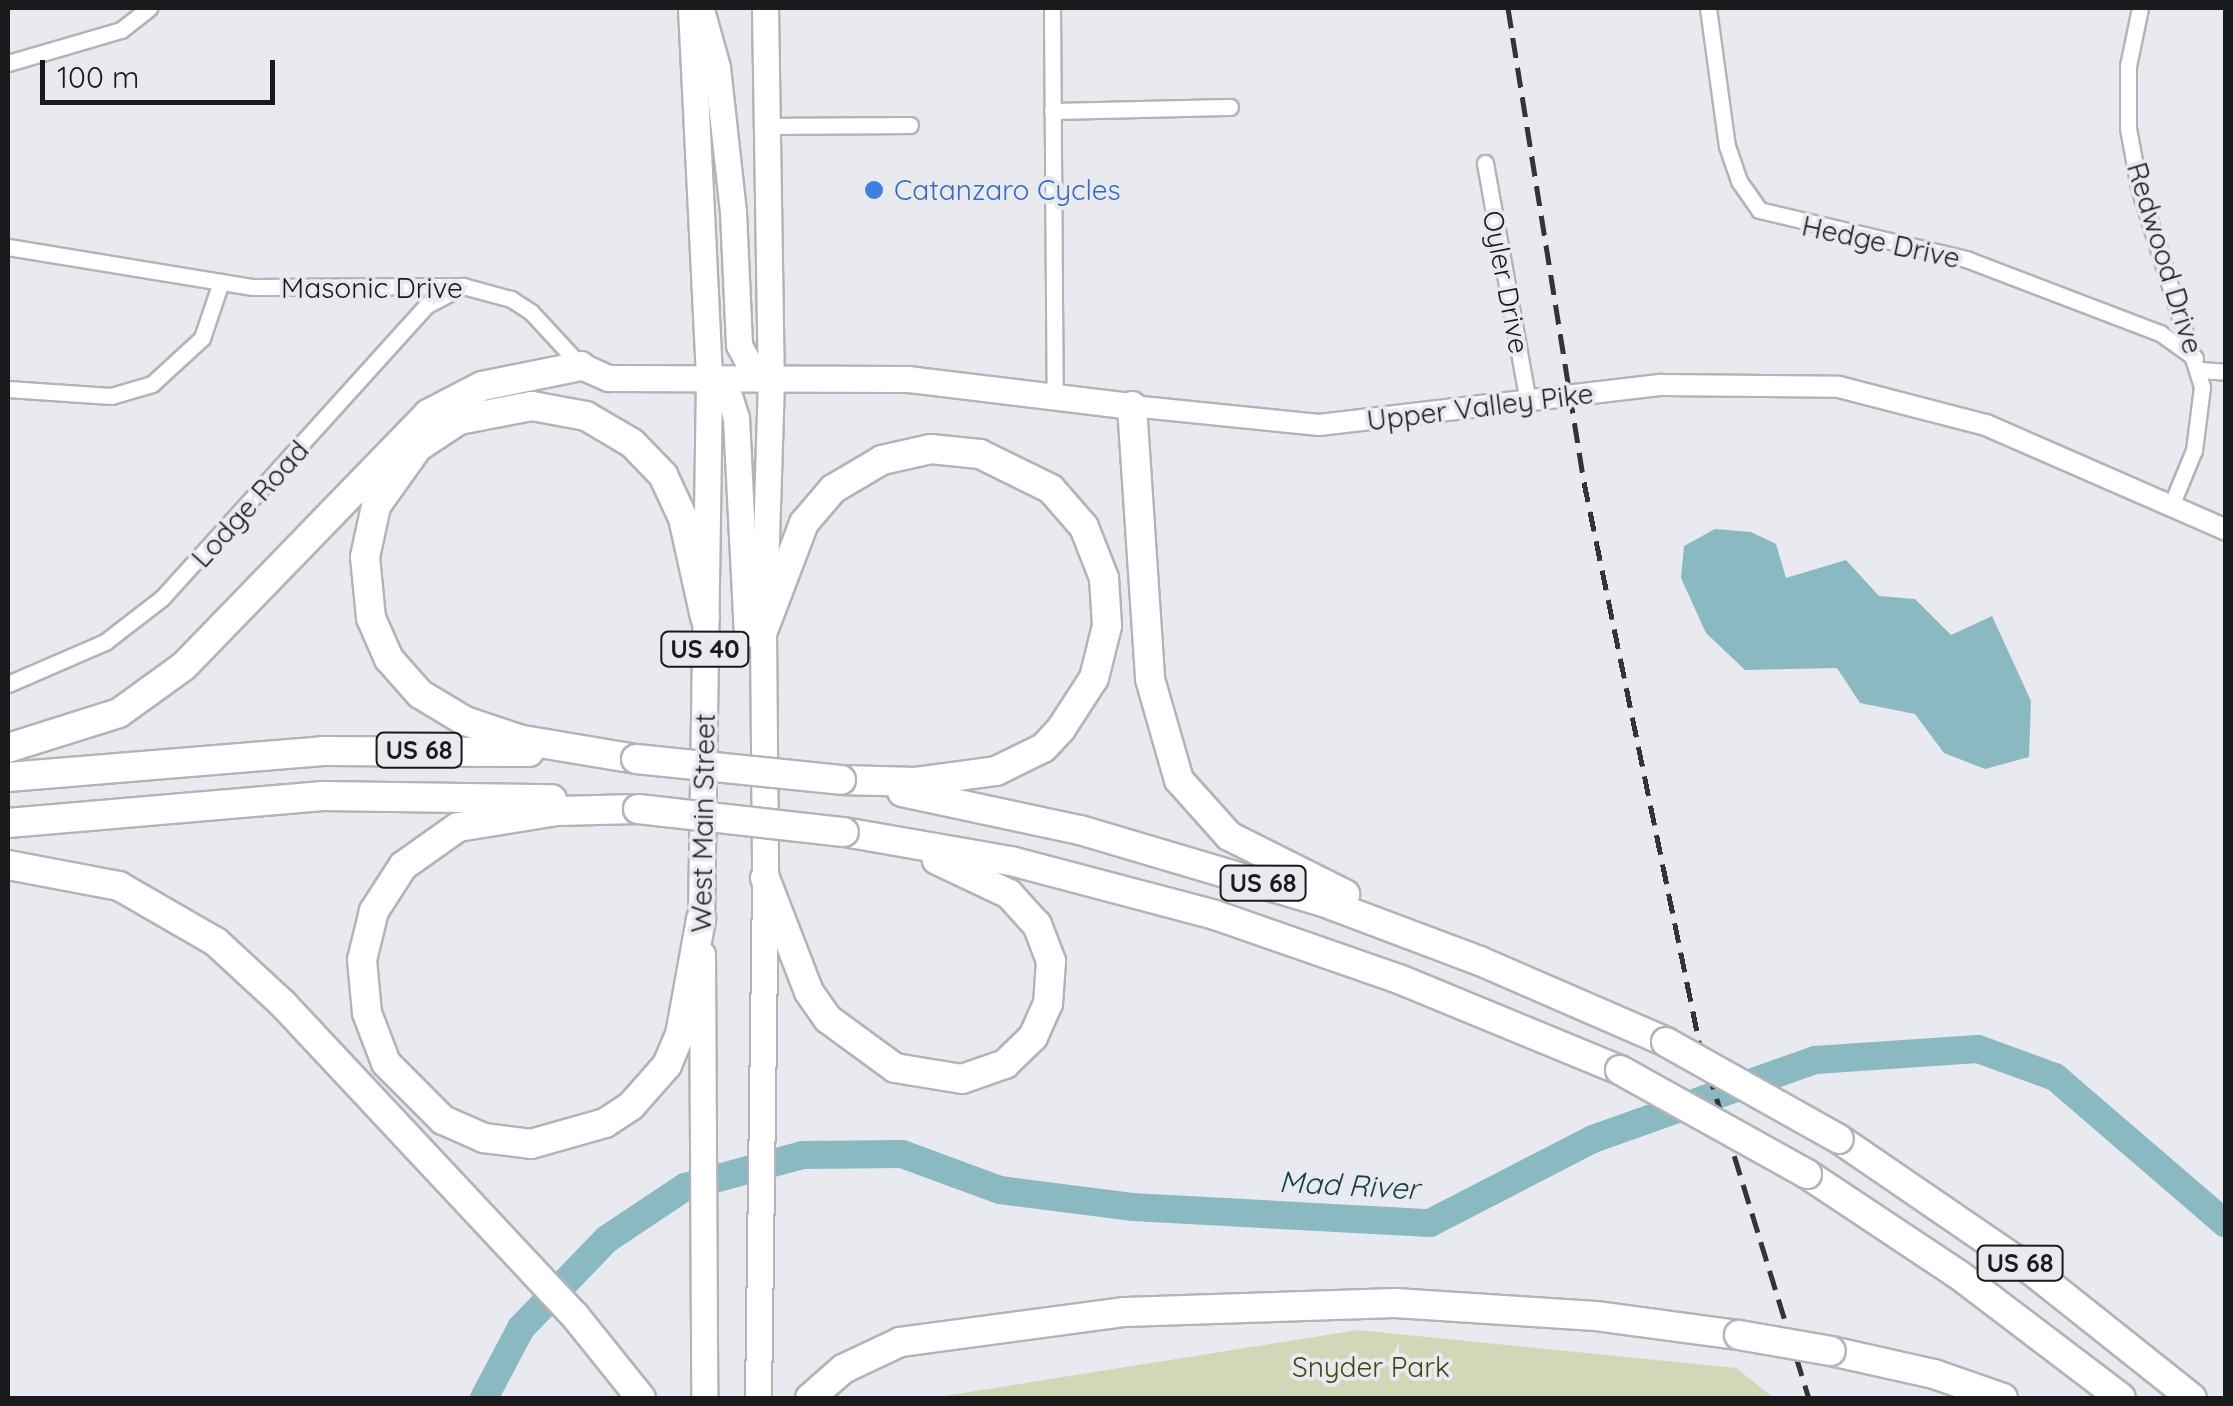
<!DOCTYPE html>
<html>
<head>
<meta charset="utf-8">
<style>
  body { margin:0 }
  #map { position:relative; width:2233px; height:1406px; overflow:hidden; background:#e9e9f0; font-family:Quicksand,sans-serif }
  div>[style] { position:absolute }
  .green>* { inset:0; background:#d0d8b8 }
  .water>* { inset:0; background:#8ab9c1 }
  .river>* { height:28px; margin:-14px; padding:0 14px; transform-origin:14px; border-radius:14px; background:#8ab9c1 }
  .roads { filter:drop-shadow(2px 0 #b3b3b9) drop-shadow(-2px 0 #b3b3b9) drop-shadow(0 2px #b3b3b9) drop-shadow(0 -2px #b3b3b9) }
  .minor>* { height:15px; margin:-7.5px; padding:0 7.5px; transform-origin:7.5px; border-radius:7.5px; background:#fff }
  .tertiary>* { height:20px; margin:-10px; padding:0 10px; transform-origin:10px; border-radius:10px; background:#fff }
  .primary>* { height:25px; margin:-12.5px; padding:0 12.5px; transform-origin:12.5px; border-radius:12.5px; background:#fff }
  .trunk>* { height:25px; margin:-12.5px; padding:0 12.5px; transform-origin:12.5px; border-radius:12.5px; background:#fff }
  .motorway>* { height:28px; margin:-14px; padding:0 14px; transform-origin:14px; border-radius:14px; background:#fff }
  .rail>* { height:5px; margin-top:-2.5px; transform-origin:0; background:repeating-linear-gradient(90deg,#343437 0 20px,transparent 0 30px) }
  .bridges { filter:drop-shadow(2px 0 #b3b3b9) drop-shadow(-2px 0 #b3b3b9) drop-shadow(0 2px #b3b3b9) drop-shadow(0 -2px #b3b3b9) }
  .motorway-bridge>* { height:28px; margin:-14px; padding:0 14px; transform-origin:14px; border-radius:14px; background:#fff }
  .dots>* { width:28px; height:28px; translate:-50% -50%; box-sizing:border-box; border:5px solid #e9e9f0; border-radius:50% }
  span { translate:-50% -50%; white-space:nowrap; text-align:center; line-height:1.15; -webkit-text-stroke:8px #e9e9f0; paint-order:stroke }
  .shield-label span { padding:2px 8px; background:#e9e9f0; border:2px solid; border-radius:8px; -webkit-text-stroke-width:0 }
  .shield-label { font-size:25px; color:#1a1a1c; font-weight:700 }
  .shop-label { font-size:28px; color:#366cbe }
  .left { translate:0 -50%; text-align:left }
  .street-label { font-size:28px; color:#1a1a1c }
  .park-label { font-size:28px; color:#404a0f }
  .water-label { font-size:30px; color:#133f46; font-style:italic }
  .frame { position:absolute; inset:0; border:10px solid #1a1a1c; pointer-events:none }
  .scale { position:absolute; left:40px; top:60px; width:235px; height:45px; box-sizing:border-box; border:5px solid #1a1a1c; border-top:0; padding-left:12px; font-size:30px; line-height:35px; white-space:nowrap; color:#1a1a1c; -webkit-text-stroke:8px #e9e9f0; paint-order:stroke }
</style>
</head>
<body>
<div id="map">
  <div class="green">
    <div style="clip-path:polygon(1358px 1330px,1736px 1368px,1774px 1398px,932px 1398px)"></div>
  </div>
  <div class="water">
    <div style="clip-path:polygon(1715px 529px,1751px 532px,1776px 544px,1786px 578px,1846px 560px,1879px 596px,1915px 599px,1951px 635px,1992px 616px,2031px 701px,2029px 757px,1985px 769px,1944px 753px,1915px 714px,1860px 703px,1837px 668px,1745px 670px,1706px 633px,1681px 578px,1684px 546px)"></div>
  </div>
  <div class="river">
    <div style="left:484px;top:1398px;width:79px;rotate:-62.1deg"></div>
    <div style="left:521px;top:1328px;width:124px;rotate:-46deg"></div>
    <div style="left:607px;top:1239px;width:94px;rotate:-33.7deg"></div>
    <div style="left:685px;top:1187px;width:122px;rotate:-15.2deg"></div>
    <div style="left:803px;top:1155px;width:99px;rotate:-0.6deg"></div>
    <div style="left:902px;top:1154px;width:104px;rotate:20.2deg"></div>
    <div style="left:1000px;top:1190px;width:133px;rotate:7.3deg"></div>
    <div style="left:1132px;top:1207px;width:298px;rotate:3.1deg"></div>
    <div style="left:1430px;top:1223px;width:183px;rotate:-27.3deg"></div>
    <div style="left:1593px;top:1139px;width:236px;rotate:-19.6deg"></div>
    <div style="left:1815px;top:1060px;width:163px;rotate:-3.9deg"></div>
    <div style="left:1978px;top:1049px;width:82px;rotate:20deg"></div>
    <div style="left:2055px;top:1077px;width:225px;rotate:40.7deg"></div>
  </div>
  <div class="roads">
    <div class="minor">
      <div style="left:1052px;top:8px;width:387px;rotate:89.6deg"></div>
      <div style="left:1708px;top:8px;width:139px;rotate:82.2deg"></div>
      <div style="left:1727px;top:146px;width:37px;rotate:71deg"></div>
      <div style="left:1739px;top:181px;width:35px;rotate:55deg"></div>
      <div style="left:1759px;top:210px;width:213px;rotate:13.3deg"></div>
      <div style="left:1966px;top:259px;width:208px;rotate:20.9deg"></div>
      <div style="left:2160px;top:333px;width:43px;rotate:35.5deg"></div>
      <div style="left:2140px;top:8px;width:59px;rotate:101.7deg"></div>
      <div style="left:2128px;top:66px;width:62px;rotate:90deg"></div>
      <div style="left:2128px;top:128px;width:61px;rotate:79.6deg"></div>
      <div style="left:2139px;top:188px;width:209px;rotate:72.4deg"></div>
      <div style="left:2202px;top:387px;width:64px;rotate:97.2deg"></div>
      <div style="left:2194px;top:450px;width:61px;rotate:112.3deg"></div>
      <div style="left:8px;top:63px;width:118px;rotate:-16.3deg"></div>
      <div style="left:121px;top:30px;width:36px;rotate:-38deg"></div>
      <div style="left:1052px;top:111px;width:178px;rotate:-1.3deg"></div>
      <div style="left:767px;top:126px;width:143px;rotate:-0.4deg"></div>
      <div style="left:1485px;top:163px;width:243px;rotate:79.8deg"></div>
      <div style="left:8px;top:247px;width:248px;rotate:9.3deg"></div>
      <div style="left:253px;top:287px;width:210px;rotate:-0.3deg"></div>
      <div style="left:463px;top:286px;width:50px;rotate:15.2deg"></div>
      <div style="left:511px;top:299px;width:24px;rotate:33deg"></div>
      <div style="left:531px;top:312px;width:74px;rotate:47.2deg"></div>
      <div style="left:2200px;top:370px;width:26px;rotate:4deg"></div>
      <div style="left:8px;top:389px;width:103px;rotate:3.9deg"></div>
      <div style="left:111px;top:396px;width:43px;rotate:-16.3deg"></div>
      <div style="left:152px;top:384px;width:68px;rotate:-42.6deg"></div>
      <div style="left:202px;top:338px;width:59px;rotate:-71.3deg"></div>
      <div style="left:8px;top:684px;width:106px;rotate:-23.4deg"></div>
      <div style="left:105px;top:642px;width:72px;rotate:-37.7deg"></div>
      <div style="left:162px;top:598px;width:395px;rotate:-47.9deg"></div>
      <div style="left:427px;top:305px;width:41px;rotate:-27.8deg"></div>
    </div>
    <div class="tertiary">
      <div style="left:1132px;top:406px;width:188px;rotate:5.8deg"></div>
      <div style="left:1319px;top:425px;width:345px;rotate:-6.7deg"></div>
      <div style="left:1662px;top:385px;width:177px;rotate:0.6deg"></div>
      <div style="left:1839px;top:387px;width:152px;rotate:14.5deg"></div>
      <div style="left:1986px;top:425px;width:262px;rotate:23.6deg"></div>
    </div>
    <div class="primary">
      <div style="left:702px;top:954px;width:444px;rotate:89.7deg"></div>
      <div style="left:758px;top:1398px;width:514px;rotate:-89.22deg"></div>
    </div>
    <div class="trunk">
      <div style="left:691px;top:8px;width:372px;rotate:87.2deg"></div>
      <div style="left:709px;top:380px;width:539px;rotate:90.85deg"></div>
      <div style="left:765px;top:8px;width:372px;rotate:89.1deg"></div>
      <div style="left:771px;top:380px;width:251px;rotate:91.8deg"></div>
      <div style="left:763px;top:631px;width:247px;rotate:89.5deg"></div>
      <div style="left:702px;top:13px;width:56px;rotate:74.5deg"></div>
      <div style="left:717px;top:67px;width:146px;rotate:83.7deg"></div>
      <div style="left:733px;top:212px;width:133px;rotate:87.4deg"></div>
      <div style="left:739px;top:345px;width:26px;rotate:62deg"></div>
      <div style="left:751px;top:368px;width:23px;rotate:31deg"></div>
      <div style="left:581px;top:366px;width:30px;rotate:24deg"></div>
      <div style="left:608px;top:378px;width:300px;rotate:0.2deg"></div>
      <div style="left:908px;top:379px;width:226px;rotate:6.9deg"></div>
      <div style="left:709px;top:380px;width:28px;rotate:42deg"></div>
      <div style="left:730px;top:399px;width:20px;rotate:72deg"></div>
      <div style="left:736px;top:418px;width:216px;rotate:87.1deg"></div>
    </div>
    <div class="motorway">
      <div style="left:1132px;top:406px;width:274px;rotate:86.2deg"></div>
      <div style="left:1150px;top:679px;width:105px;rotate:74deg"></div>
      <div style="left:1179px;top:780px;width:75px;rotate:48.2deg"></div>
      <div style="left:1229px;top:836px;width:130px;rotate:26.6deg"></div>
      <div style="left:763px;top:631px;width:116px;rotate:-69.2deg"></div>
      <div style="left:804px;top:523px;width:45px;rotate:-49.5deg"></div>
      <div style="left:833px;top:489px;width:57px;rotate:-30.6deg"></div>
      <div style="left:882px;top:460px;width:50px;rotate:-12.7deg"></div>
      <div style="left:931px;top:449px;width:49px;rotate:5.8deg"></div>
      <div style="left:980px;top:454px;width:79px;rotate:26.2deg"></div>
      <div style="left:1051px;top:489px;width:50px;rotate:49deg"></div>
      <div style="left:1084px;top:527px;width:55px;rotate:68.6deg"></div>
      <div style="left:1104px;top:578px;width:48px;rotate:86.4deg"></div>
      <div style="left:1107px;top:626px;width:54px;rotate:104deg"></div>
      <div style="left:1094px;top:678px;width:61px;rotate:122.9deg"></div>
      <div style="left:1061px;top:729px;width:26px;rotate:133deg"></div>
      <div style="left:1043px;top:748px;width:52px;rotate:153.9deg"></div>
      <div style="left:996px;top:771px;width:81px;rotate:172.2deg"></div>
      <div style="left:916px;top:782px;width:75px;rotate:-178.5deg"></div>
      <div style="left:8px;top:748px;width:116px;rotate:-17.5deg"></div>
      <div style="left:119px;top:713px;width:80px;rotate:-35.9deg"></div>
      <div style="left:184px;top:666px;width:351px;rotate:-45.9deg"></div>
      <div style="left:428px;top:414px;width:61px;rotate:-27.4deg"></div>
      <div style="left:482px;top:386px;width:101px;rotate:-11.4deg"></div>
      <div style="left:636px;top:759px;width:116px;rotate:-170.5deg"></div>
      <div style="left:522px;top:740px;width:60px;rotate:-161.6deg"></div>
      <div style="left:465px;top:721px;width:52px;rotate:-149deg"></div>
      <div style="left:420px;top:694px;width:47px;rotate:-131.5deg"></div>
      <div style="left:389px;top:659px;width:45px;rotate:-113.7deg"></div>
      <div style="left:371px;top:618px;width:61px;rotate:-95.6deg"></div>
      <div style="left:365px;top:557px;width:52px;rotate:-77.8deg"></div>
      <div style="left:376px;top:506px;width:72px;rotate:-54.6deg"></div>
      <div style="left:418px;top:447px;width:49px;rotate:-33.4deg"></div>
      <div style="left:459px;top:420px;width:74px;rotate:-10.9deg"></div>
      <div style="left:532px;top:406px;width:55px;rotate:10.5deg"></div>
      <div style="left:586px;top:416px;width:53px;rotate:30.4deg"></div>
      <div style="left:632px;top:443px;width:45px;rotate:45.9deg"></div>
      <div style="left:663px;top:475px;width:47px;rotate:65.1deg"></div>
      <div style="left:683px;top:518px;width:101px;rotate:77.5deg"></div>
      <div style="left:8px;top:777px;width:316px;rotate:-4.7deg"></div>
      <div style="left:323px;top:751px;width:206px;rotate:0.3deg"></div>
      <div style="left:902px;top:792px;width:182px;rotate:12.1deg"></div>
      <div style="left:1080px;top:830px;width:253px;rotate:16.5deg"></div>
      <div style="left:1323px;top:902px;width:168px;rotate:20.6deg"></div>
      <div style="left:1480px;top:961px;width:203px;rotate:23.5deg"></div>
      <div style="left:638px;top:809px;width:81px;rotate:178.6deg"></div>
      <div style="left:557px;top:811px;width:100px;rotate:170.8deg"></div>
      <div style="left:458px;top:827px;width:67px;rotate:144.7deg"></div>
      <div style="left:403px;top:866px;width:54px;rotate:122.8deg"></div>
      <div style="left:374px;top:911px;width:50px;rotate:103.8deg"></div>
      <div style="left:362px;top:960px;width:53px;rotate:84.6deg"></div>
      <div style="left:367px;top:1013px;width:53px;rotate:69.2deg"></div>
      <div style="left:386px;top:1063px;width:81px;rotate:45deg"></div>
      <div style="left:443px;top:1120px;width:45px;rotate:23.7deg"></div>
      <div style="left:484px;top:1138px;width:47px;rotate:7.3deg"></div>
      <div style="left:531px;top:1144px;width:77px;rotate:-15.8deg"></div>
      <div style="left:605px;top:1123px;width:31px;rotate:-33deg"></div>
      <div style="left:631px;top:1106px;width:55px;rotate:-48.7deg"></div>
      <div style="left:667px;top:1065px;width:33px;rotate:-67deg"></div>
      <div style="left:680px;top:1035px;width:118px;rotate:-79.7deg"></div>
      <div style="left:8px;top:823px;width:316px;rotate:-4.9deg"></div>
      <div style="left:323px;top:796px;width:229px;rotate:0.8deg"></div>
      <div style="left:844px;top:832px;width:169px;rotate:9.9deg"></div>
      <div style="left:1011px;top:861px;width:211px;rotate:14.8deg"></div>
      <div style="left:1215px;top:915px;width:195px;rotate:19.2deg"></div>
      <div style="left:1399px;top:979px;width:239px;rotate:22.4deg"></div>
      <div style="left:8px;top:865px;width:113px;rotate:10.7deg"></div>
      <div style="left:119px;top:886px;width:112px;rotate:30deg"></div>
      <div style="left:216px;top:942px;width:91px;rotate:42.8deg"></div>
      <div style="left:283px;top:1004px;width:427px;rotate:46.9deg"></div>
      <div style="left:575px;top:1316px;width:105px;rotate:51.2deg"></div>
      <div style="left:765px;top:878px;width:122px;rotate:68.9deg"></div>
      <div style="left:809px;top:992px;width:33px;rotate:55deg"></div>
      <div style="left:828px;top:1019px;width:83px;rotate:36.2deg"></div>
      <div style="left:895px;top:1068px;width:68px;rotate:9.3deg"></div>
      <div style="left:962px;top:1079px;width:46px;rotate:-19.2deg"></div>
      <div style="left:1005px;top:1064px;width:39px;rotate:-44deg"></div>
      <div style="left:1033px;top:1037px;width:36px;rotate:-66deg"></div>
      <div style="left:1048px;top:1004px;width:43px;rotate:-86deg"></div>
      <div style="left:1051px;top:961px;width:39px;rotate:-111deg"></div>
      <div style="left:1037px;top:925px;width:42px;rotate:-132.1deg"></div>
      <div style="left:1009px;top:894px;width:80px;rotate:-154.7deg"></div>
      <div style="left:1839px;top:1139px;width:239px;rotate:34.4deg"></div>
      <div style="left:2036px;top:1274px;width:199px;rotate:38.5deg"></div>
      <div style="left:1807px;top:1174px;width:182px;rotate:33.6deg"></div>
      <div style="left:1959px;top:1275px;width:203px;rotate:37.2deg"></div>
      <div style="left:1831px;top:1351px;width:106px;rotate:12.6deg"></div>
      <div style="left:1934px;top:1374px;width:73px;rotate:19.2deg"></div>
      <div style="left:810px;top:1398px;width:44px;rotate:-41.3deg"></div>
      <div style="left:843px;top:1369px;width:63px;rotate:-25.3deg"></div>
      <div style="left:900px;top:1342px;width:227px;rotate:-7.6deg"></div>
      <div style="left:1125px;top:1312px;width:270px;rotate:-1.9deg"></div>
      <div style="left:1395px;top:1303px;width:201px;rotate:3.7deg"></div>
      <div style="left:1596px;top:1316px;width:144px;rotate:7.6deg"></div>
    </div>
  </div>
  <div class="rail">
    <div style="left:1508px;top:8px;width:480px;rotate:80.9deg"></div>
    <div style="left:1584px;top:482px;width:571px;rotate:78.38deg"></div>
    <div style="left:1699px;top:1041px;width:374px;rotate:72.9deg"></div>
  </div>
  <div class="bridges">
    <div class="motorway-bridge">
      <div style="left:636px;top:759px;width:206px;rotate:5.8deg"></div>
      <div style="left:638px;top:809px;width:207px;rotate:6.4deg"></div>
      <div style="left:1666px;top:1042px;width:198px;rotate:29.3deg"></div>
      <div style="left:1620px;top:1070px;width:214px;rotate:29.1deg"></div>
      <div style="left:1739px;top:1335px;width:93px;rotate:9.9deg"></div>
    </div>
  </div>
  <div class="dots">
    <div style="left:874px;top:190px;background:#3f7fe0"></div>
  </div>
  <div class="shield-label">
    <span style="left:705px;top:649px">US 40</span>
    <span style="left:419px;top:750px">US 68</span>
    <span style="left:1263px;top:883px">US 68</span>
    <span style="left:2020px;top:1263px">US 68</span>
  </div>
  <div class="shop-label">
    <span class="left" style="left:894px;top:190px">Catanzaro Cycles</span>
  </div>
  <div class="street-label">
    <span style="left:1881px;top:242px;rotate:12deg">Hedge Drive</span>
    <span style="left:2165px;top:258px;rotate:73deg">Redwood Drive</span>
    <span style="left:1506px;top:282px;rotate:79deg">Oyler Drive</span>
    <span style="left:372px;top:288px">Masonic Drive</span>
    <span style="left:1480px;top:407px;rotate:-7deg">Upper Valley Pike</span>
    <span style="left:250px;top:504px;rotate:-48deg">Lodge Road</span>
    <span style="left:703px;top:823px;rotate:-89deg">West Main Street</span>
  </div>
  <div class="park-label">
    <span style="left:1371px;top:1367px">Snyder Park</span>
  </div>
  <div class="water-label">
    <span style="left:1349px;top:1185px;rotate:3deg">Mad River</span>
  </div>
  <div class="frame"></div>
  <div class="scale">100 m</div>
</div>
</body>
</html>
